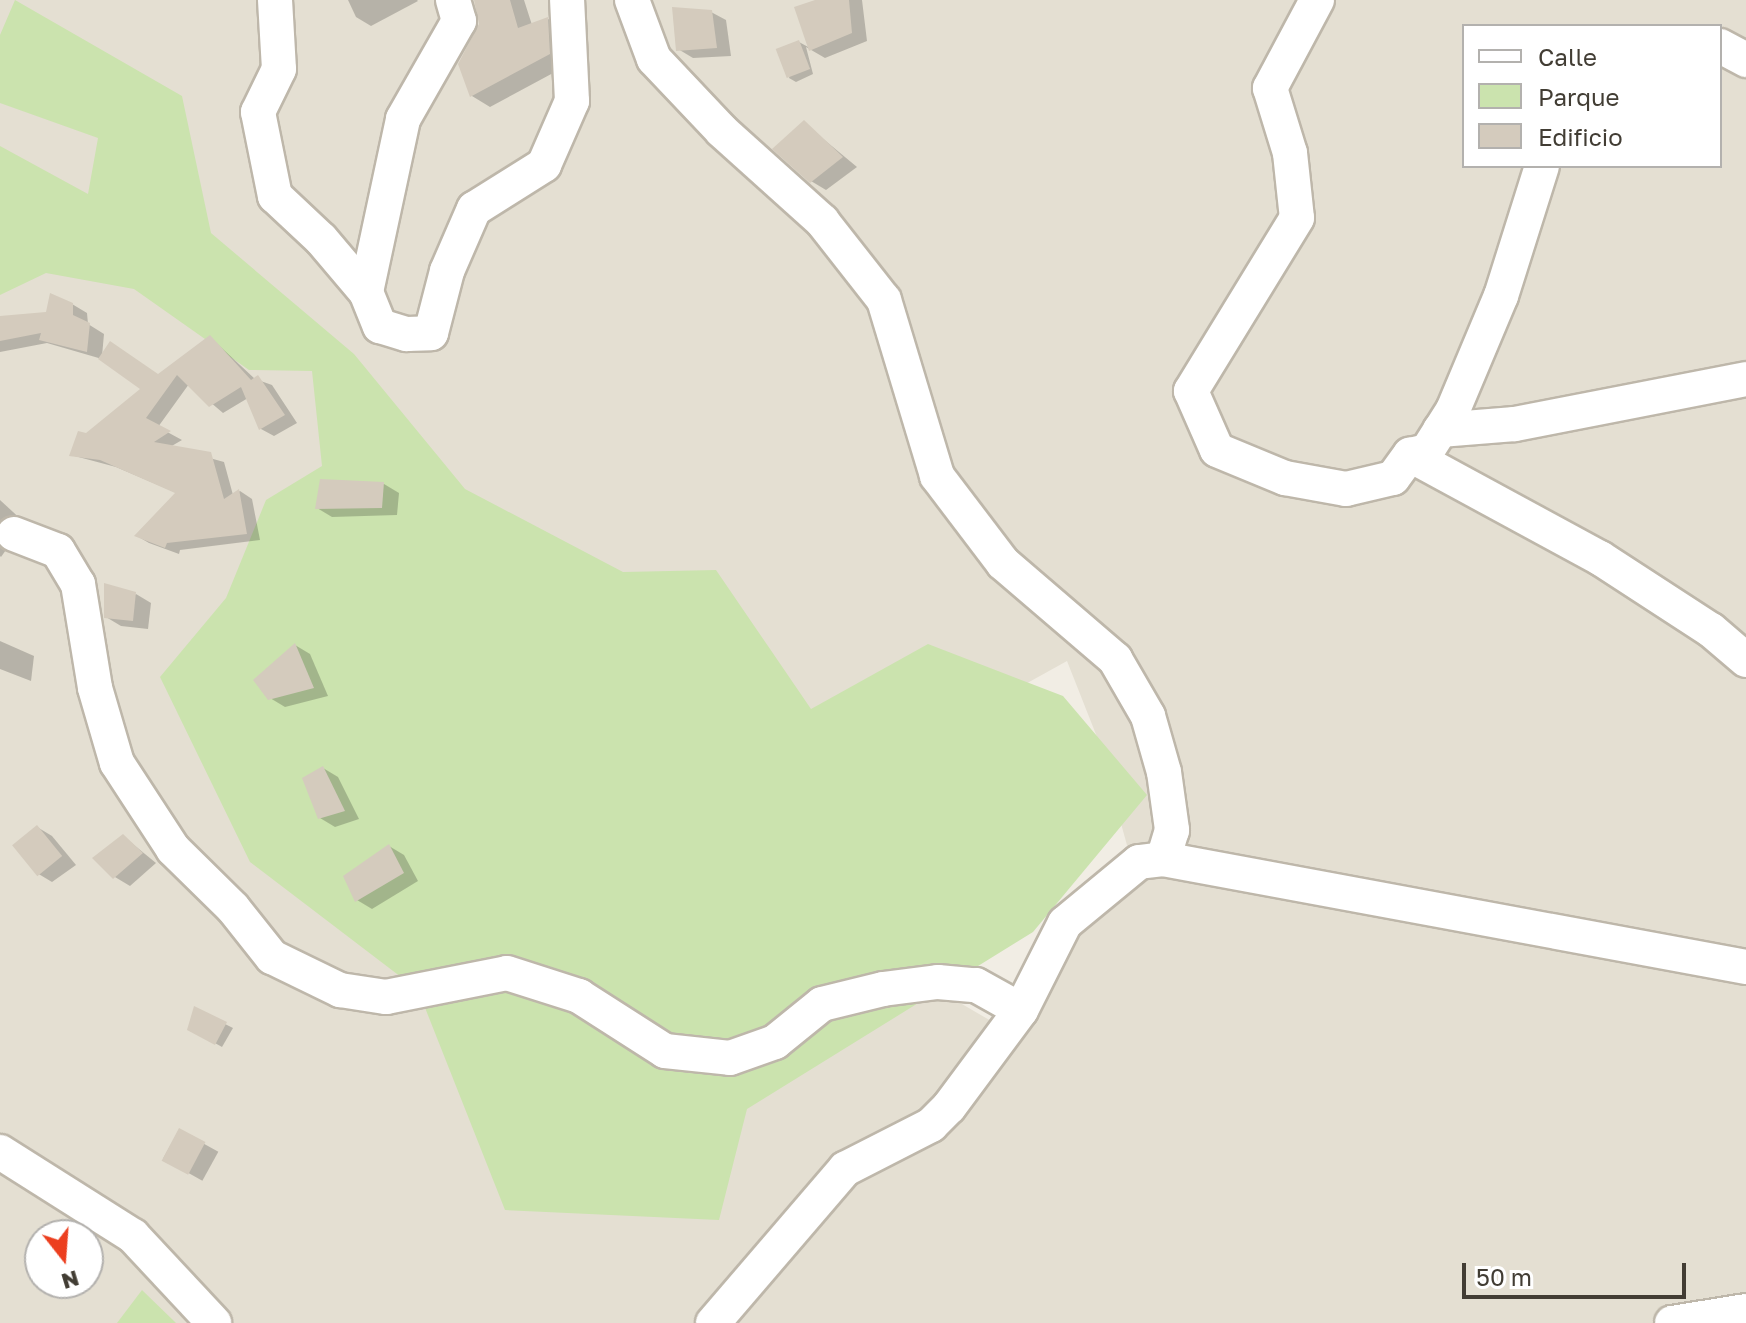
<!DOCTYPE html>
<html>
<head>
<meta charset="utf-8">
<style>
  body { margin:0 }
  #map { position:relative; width:1746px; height:1323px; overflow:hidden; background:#f1ede4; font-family:"Golos Text",sans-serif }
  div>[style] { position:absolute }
  .residential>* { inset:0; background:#e4dfd2 }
  .green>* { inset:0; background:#cbe3ae }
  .shadow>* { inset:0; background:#0003; transform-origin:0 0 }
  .building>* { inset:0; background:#d4cbbd; transform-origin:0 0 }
  .roads { filter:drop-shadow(2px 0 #beb7aa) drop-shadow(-2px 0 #beb7aa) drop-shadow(0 2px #beb7aa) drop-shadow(0 -2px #beb7aa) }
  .street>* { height:34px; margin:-17px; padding:0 17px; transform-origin:17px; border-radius:17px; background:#fff }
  span { translate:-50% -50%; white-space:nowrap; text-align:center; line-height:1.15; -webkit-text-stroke:6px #fff; paint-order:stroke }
  .legend { position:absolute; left:1462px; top:24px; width:260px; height:144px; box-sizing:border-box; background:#fff; border:2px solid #b3b1ae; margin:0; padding:10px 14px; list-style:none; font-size:24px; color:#423d34 }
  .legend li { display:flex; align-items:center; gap:16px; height:40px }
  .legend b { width:40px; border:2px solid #b3b1ae }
  .north { position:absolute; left:24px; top:1219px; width:80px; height:80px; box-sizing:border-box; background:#fff; border:2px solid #b3b1ae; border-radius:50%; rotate:163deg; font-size:22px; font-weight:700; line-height:32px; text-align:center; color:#423d34 }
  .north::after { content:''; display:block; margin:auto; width:28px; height:36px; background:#ec3f1f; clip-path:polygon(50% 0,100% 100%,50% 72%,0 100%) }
  .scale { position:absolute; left:1462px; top:1263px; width:224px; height:36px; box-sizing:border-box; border:4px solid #423d34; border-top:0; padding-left:10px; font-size:24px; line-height:28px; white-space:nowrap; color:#423d34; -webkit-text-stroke:6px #fff; paint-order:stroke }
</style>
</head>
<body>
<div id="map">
  <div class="residential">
    <div style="clip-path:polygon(evenodd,0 0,1746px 0,1746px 1323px,0 1323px,0 0,1464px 26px,1720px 26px,1720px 166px,1464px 166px,1464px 26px,0 0,1067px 661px,1097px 737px,1135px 874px,1078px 925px,1010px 1032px,943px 993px,957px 722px,1067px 661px,0 0,40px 1235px,88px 1235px,88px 1283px,40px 1283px,40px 1235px)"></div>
  </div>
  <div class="green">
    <div style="clip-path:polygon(15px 0,182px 96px,211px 233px,354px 354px,465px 489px,623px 572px,716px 570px,811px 709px,928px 644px,1063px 696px,1147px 795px,1033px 932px,747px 1109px,719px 1220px,505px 1210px,418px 990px,250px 862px,160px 677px,226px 598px,266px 500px,322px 466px,312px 371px,249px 370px,134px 289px,46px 273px,0 295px,0 146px,88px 194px,98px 138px,0 103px,0 35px)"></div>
    <div style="clip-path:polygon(142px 1290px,176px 1323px,117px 1323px)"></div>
  </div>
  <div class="shadow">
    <div style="clip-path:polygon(348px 0,417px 0,418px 1px,371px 26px,356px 17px)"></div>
    <div style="clip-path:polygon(475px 0,524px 0,532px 25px,548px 19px,566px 29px,568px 65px,490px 107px,472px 96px,481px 24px)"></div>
    <div style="clip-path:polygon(821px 0,862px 0,867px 41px,825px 58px,806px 47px,813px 74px,796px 82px,789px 78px,799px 42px,810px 48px)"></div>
    <div style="clip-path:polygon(711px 12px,726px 20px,731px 56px,693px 58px,678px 49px)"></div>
    <div style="clip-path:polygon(804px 123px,857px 167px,826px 190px,811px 181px)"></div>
    <div style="clip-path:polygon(72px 304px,87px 313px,88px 324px,104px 334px,102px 356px,159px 375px,211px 338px,255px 379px,272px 385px,297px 423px,274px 436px,261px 429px,248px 398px,223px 413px,189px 384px,158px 427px,182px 440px,170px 447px,224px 462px,233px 495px,240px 491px,252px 499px,260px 540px,180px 550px,179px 554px,149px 543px,137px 536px,177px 493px,116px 467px,71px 455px,144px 388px,102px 359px,47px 343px,0 352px,0 318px,47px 314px)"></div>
    <div style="clip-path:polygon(322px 482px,384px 484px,399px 493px,397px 515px,332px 517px,317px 508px)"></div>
    <div style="clip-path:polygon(0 500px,25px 523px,1px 557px,0 556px)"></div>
    <div style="clip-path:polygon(136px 594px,151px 603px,148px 629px,121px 626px,106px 617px)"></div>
    <div style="clip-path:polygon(0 641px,34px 656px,31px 681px,0 669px)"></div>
    <div style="clip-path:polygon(295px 645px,310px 654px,328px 696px,285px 707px,270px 698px)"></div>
    <div style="clip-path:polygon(323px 768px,338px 777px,359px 819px,335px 827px,320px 818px)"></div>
    <div style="clip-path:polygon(37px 827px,52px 836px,76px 865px,52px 882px,37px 873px)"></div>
    <div style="clip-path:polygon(123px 836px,156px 863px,130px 886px,115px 877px)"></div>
    <div style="clip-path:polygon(389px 846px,404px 855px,418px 881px,372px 909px,357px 900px)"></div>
    <div style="clip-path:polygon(195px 1009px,233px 1028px,222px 1047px,190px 1029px)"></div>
    <div style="left:179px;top:1130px;width:45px;height:33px;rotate:29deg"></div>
  </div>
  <div class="building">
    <div style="clip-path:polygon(474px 0,510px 0,518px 28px,548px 17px,550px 54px,470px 97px,458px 64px,479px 24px)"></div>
    <div style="clip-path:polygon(815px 0,849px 0,852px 33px,809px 51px,794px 7px)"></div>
    <div style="clip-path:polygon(672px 7px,712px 10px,717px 48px,676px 51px)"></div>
    <div style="left:799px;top:40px;width:31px;height:25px;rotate:69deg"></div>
    <div style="clip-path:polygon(804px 120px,843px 157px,810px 183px,772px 149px)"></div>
    <div style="clip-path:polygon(50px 293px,73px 303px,73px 315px,90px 323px,87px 352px,39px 340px,41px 333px,0 341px,0 316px,46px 312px)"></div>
    <div style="clip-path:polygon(210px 335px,251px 380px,258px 375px,285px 415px,259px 430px,241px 387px,209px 407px,177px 375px,146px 418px,171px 431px,154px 442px,211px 452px,224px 499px,239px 489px,247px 534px,167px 543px,165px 548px,134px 536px,175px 493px,100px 460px,69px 456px,78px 431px,86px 433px,140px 389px,98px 359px,110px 341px,158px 374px)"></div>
    <div style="clip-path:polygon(320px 479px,384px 482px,382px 508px,315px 509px)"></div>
    <div style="clip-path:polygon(104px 583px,136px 592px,133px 621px,104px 618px)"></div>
    <div style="clip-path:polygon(295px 643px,314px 688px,268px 700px,253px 680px)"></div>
    <div style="clip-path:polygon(323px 766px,345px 811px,318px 819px,302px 778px)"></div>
    <div style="left:37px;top:825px;width:40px;height:32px;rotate:51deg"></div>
    <div style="clip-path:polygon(123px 834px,143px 853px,113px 879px,92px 858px)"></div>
    <div style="clip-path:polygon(389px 844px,404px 873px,355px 902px,343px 876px)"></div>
    <div style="clip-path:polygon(194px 1006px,227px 1022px,215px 1045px,187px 1030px)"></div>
    <div style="left:179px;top:1128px;width:30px;height:37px;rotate:28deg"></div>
  </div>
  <div class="roads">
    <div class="street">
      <div style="left:275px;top:0;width:69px;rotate:86.7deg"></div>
      <div style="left:279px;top:69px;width:48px;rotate:116deg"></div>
      <div style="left:258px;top:112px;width:86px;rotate:78.6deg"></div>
      <div style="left:275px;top:196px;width:63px;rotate:43.1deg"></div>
      <div style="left:321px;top:239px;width:70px;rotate:49.7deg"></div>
      <div style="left:366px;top:292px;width:37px;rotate:68deg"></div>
      <div style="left:380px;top:326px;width:28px;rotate:17deg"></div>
      <div style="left:407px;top:334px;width:24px;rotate:-2deg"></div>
      <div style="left:431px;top:333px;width:64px;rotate:-75.5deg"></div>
      <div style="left:447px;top:271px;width:68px;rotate:-66.5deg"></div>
      <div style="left:474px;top:209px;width:83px;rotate:-32.2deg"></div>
      <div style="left:544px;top:165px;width:70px;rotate:-66.4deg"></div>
      <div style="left:572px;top:101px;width:101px;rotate:-92.8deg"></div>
      <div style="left:632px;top:0;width:63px;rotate:69.6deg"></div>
      <div style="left:654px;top:59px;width:99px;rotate:46.6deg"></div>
      <div style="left:722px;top:131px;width:135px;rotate:42deg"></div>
      <div style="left:822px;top:221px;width:100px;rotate:51.9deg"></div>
      <div style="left:884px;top:300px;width:184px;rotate:73.2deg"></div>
      <div style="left:937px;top:476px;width:109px;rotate:52.8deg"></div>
      <div style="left:1003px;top:563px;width:148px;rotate:40.6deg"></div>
      <div style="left:1115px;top:659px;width:66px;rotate:59.9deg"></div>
      <div style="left:1148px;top:716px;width:58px;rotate:74.1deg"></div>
      <div style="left:1164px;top:772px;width:59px;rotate:82.1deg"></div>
      <div style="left:1172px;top:830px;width:30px;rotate:107deg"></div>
      <div style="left:1317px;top:0;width:100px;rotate:118.1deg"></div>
      <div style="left:1270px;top:88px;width:68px;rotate:72.9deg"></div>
      <div style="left:1290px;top:153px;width:65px;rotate:83.9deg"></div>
      <div style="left:1297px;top:218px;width:203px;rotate:121.5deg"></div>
      <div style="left:1191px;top:391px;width:64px;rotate:66.2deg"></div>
      <div style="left:1217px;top:450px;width:74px;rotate:22.4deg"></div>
      <div style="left:1285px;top:478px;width:62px;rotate:10.2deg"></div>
      <div style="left:1346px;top:489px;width:48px;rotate:-13.2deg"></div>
      <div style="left:1393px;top:478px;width:29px;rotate:-54deg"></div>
      <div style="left:1410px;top:455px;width:17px;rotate:-13deg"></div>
      <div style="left:1427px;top:451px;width:49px;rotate:-57.6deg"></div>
      <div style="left:1453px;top:410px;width:124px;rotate:-67.2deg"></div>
      <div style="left:1501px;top:296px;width:136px;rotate:-72.5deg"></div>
      <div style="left:1720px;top:46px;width:30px;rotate:28deg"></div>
      <div style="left:366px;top:292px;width:177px;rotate:-77.9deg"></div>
      <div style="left:403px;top:119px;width:113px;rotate:-60.3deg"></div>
      <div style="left:459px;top:21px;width:22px;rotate:-106deg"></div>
      <div style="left:1440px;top:430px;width:75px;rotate:-4.6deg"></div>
      <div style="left:1515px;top:424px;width:235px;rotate:-11deg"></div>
      <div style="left:1410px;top:455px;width:216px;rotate:28.5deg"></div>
      <div style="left:1600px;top:558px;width:132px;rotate:33deg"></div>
      <div style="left:1711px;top:630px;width:46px;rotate:40.6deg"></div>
      <div style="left:14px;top:534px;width:47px;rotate:21.1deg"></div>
      <div style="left:58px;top:551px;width:39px;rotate:59deg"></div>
      <div style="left:78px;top:584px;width:105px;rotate:80.7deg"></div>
      <div style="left:95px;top:688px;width:78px;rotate:73.7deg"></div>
      <div style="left:117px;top:763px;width:103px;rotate:56.9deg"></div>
      <div style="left:173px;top:849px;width:84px;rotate:44.5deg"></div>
      <div style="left:233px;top:908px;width:63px;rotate:51.5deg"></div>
      <div style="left:272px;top:957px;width:76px;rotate:25.9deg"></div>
      <div style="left:340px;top:990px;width:47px;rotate:8.7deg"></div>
      <div style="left:386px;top:997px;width:123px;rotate:-11.2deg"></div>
      <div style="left:507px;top:973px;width:76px;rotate:17.7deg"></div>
      <div style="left:579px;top:996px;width:102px;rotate:32.6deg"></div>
      <div style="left:665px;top:1051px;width:65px;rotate:6.1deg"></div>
      <div style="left:730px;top:1058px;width:48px;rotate:-19.6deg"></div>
      <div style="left:775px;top:1042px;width:60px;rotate:-39deg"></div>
      <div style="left:822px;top:1004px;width:63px;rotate:-13.8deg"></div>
      <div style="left:883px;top:989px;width:55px;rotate:-7.3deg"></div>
      <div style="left:938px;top:982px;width:38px;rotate:5deg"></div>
      <div style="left:976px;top:985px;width:51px;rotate:29.1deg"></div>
      <div style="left:0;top:1152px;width:157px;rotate:32.3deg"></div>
      <div style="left:133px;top:1236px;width:119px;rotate:47deg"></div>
      <div style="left:713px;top:1323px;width:203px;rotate:-49.4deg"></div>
      <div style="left:845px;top:1169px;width:97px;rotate:-27.1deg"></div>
      <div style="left:931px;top:1125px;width:25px;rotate:-45deg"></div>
      <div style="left:949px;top:1107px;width:121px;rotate:-53.4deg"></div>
      <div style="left:1021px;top:1010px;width:97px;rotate:-63.2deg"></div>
      <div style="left:1065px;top:923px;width:96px;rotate:-39.5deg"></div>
      <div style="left:1139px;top:862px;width:24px;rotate:-7deg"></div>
      <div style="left:1163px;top:859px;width:593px;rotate:10.49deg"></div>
      <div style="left:1672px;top:1323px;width:75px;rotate:-9.2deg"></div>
    </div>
  </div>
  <ul class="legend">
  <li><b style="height:10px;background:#fff"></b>Calle</li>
  <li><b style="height:22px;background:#cbe3ae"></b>Parque</li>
  <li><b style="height:22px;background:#d4cbbd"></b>Edificio</li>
  </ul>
  <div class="north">N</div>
  <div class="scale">50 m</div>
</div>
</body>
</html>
